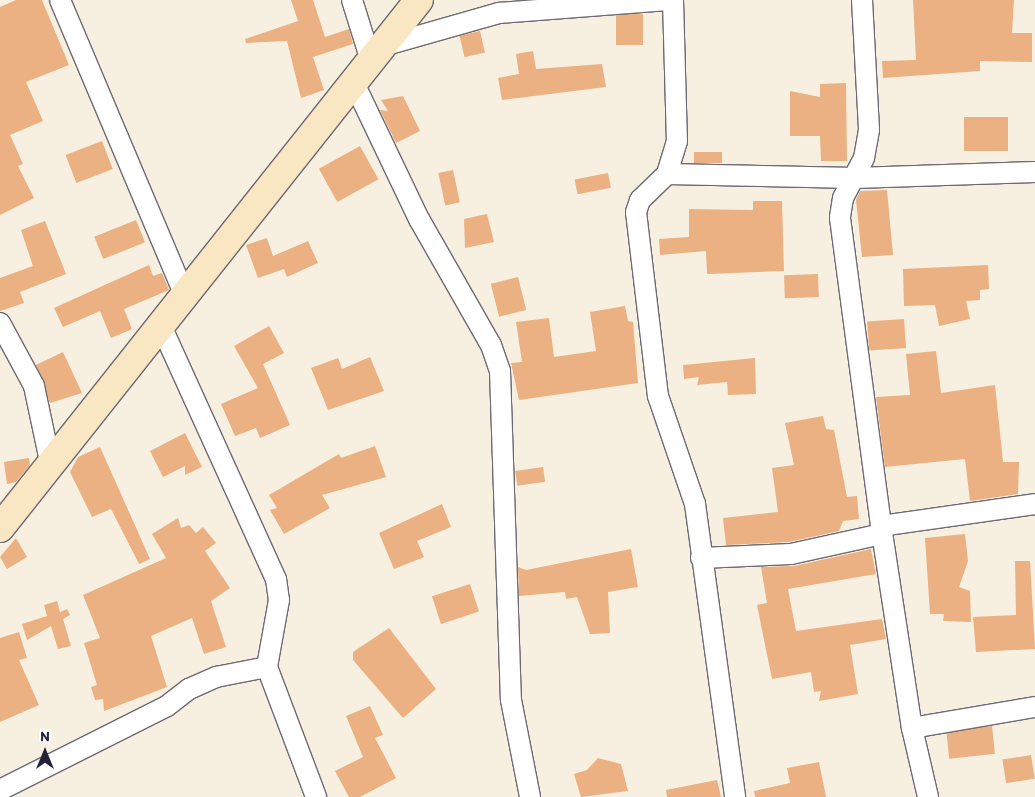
<!DOCTYPE html>
<html>
<head>
<meta charset="utf-8">
<style>
  body { margin:0 }
  #map { position:relative; width:1035px; height:797px; overflow:hidden; background:#f7efdf; font-family:Itim,sans-serif }
  div>[style] { position:absolute }
  .building>* { inset:0; background:#ebb182; transform-origin:0 0 }
  .roads { filter:drop-shadow(1px 0 #6d6a74) drop-shadow(-1px 0 #6d6a74) drop-shadow(0 1px #6d6a74) drop-shadow(0 -1px #6d6a74) }
  .street>* { height:20px; margin:-10px; padding:0 10px; transform-origin:10px; border-radius:10px; background:#fff }
  .secondary>* { height:28px; margin:-14px; padding:0 14px; transform-origin:14px; border-radius:14px; background:#f9e7c3 }
  span { translate:-50% -50%; white-space:nowrap; text-align:center; line-height:1.15; -webkit-text-stroke:4px #fff; paint-order:stroke }
  .north { position:absolute; left:20px; top:727px; width:50px; height:50px; -webkit-text-stroke:4px #fff; paint-order:stroke; rotate:0deg; font-size:14px; font-weight:700; line-height:20px; text-align:center; color:#22223b }
  .north::after { content:''; display:block; margin:auto; width:18px; height:22px; background:#22223b; clip-path:polygon(50% 0,100% 100%,50% 72%,0 100%) }
</style>
</head>
<body>
<div id="map">
  <div class="building">
    <div style="clip-path:polygon(16px 0,42px 0,69px 65px,26px 82px,43px 121px,10px 135px,23px 164px,18px 166px,34px 198px,0 215px,0 7px)"></div>
    <div style="clip-path:polygon(291px 0,313px 0,325px 37px,349px 29px,353px 44px,313px 57px,324px 90px,301px 98px,287px 41px,246px 43px,245px 39px,298px 21px)"></div>
    <div style="clip-path:polygon(913px 0,1014px 0,1012px 33px,1032px 33px,1032px 62px,980px 61px,980px 71px,883px 78px,882px 61px,916px 60px)"></div>
    <div style="left:643px;top:14px;width:31px;height:27px;rotate:90deg"></div>
    <div style="left:480px;top:31px;width:22px;height:21px;rotate:77deg"></div>
    <div style="clip-path:polygon(533px 51px,536px 69px,602px 64px,606px 87px,502px 100px,498px 78px,519px 74px,516px 54px)"></div>
    <div style="clip-path:polygon(846px 83px,847px 161px,821px 161px,820px 136px,790px 136px,790px 91px,820px 97px,820px 84px)"></div>
    <div style="clip-path:polygon(403px 96px,420px 131px,396px 143px,380px 110px,388px 111px,381px 100px)"></div>
    <div style="left:1008px;top:117px;width:34px;height:44px;rotate:90deg"></div>
    <div style="left:102px;top:141px;width:30px;height:39px;rotate:69deg"></div>
    <div style="left:360px;top:146px;width:38px;height:47px;rotate:61deg"></div>
    <div style="left:694px;top:152px;width:28px;height:11px"></div>
    <div style="left:453px;top:170px;width:33px;height:15px;rotate:78deg"></div>
    <div style="left:608px;top:173px;width:15px;height:34px;rotate:79deg"></div>
    <div style="clip-path:polygon(887px 190px,893px 255px,862px 257px,856px 200px,860px 191px)"></div>
    <div style="clip-path:polygon(753px 201px,782px 201px,784px 271px,707px 274px,706px 251px,660px 255px,659px 239px,689px 237px,689px 209px,753px 210px)"></div>
    <div style="clip-path:polygon(487px 214px,494px 242px,465px 248px,464px 219px)"></div>
    <div style="left:136px;top:220px;width:24px;height:45px;rotate:68deg"></div>
    <div style="clip-path:polygon(45px 221px,66px 274px,20px 292px,24px 303px,0 311px,0 278px,33px 266px,21px 230px)"></div>
    <div style="clip-path:polygon(267px 238px,273px 256px,308px 241px,318px 263px,287px 277px,284px 269px,258px 278px,246px 245px)"></div>
    <div style="clip-path:polygon(149px 265px,153px 276px,162px 273px,169px 290px,124px 309px,132px 329px,111px 338px,100px 311px,63px 327px,54px 308px)"></div>
    <div style="clip-path:polygon(988px 265px,989px 289px,980px 290px,980px 300px,966px 301px,970px 319px,939px 326px,935px 305px,904px 306px,903px 269px)"></div>
    <div style="left:818px;top:274px;width:23px;height:34px;rotate:88deg"></div>
    <div style="left:518px;top:277px;width:34px;height:28px;rotate:76deg"></div>
    <div style="clip-path:polygon(625px 306px,628px 321px,633px 322px,638px 383px,519px 400px,511px 363px,522px 362px,516px 322px,549px 318px,554px 357px,596px 351px,590px 312px)"></div>
    <div style="left:904px;top:319px;width:29px;height:37px;rotate:86deg"></div>
    <div style="clip-path:polygon(269px 326px,284px 353px,263px 364px,290px 425px,260px 438px,256px 428px,235px 436px,221px 404px,258px 388px,234px 346px)"></div>
    <div style="clip-path:polygon(936px 351px,941px 393px,995px 385px,1003px 462px,1019px 462px,1018px 494px,970px 501px,965px 459px,885px 467px,876px 397px,910px 395px,906px 354px)"></div>
    <div style="clip-path:polygon(63px 352px,82px 393px,50px 403px,36px 365px)"></div>
    <div style="clip-path:polygon(370px 357px,384px 391px,328px 410px,311px 368px,338px 358px,342px 369px)"></div>
    <div style="clip-path:polygon(755px 358px,756px 394px,728px 395px,727px 382px,697px 385px,699px 377px,684px 379px,683px 365px)"></div>
    <div style="clip-path:polygon(823px 416px,826px 429px,834px 430px,847px 497px,857px 496px,859px 519px,843px 521px,839px 531px,789px 542px,726px 545px,723px 518px,778px 512px,772px 468px,794px 465px,785px 423px)"></div>
    <div style="clip-path:polygon(185px 433px,202px 467px,185px 475px,185px 466px,163px 477px,150px 451px)"></div>
    <div style="clip-path:polygon(375px 446px,386px 477px,322px 495px,330px 508px,284px 534px,270px 510px,277px 508px,269px 495px,339px 454px,341px 458px)"></div>
    <div style="clip-path:polygon(100px 447px,150px 559px,139px 564px,111px 509px,92px 517px,70px 472px,78px 457px)"></div>
    <div style="clip-path:polygon(29px 458px,30px 465px,16px 482px,7px 484px,4px 462px)"></div>
    <div style="left:543px;top:467px;width:15px;height:28px;rotate:82deg"></div>
    <div style="clip-path:polygon(442px 504px,451px 527px,417px 541px,424px 557px,394px 569px,379px 533px)"></div>
    <div style="clip-path:polygon(178px 518px,181px 528px,189px 525px,196px 533px,203px 527px,216px 543px,205px 551px,230px 588px,211px 601px,226px 647px,204px 654px,192px 618px,151px 636px,167px 687px,104px 711px,103px 699px,95px 700px,91px 687px,97px 685px,84px 643px,100px 638px,83px 595px,166px 558px,152px 534px)"></div>
    <div style="clip-path:polygon(965px 534px,968px 561px,959px 587px,970px 591px,971px 622px,943px 621px,944px 614px,930px 614px,925px 538px)"></div>
    <div style="clip-path:polygon(16px 538px,27px 557px,7px 569px,0 557px)"></div>
    <div style="clip-path:polygon(631px 549px,638px 587px,608px 592px,610px 633px,590px 634px,577px 597px,566px 599px,565px 592px,519px 596px,518px 567px,526px 570px)"></div>
    <div style="clip-path:polygon(871px 549px,876px 574px,788px 589px,796px 631px,882px 619px,886px 639px,850px 645px,858px 694px,819px 701px,821px 691px,814px 692px,811px 672px,772px 679px,757px 605px,767px 603px,761px 567px,794px 566px)"></div>
    <div style="clip-path:polygon(1015px 561px,1030px 561px,1035px 649px,976px 652px,973px 617px,1016px 615px)"></div>
    <div style="left:470px;top:584px;width:29px;height:40px;rotate:72deg"></div>
    <div style="clip-path:polygon(57px 601px,60px 612px,67px 609px,70px 615px,63px 619px,71px 646px,58px 649px,51px 626px,27px 640px,22px 624px,47px 616px,44px 605px)"></div>
    <div style="clip-path:polygon(389px 628px,436px 689px,403px 718px,353px 660px,353px 652px)"></div>
    <div style="clip-path:polygon(19px 632px,27px 658px,19px 660px,39px 705px,0 722px,0 638px)"></div>
    <div style="clip-path:polygon(370px 706px,383px 735px,375px 738px,396px 778px,360px 797px,349px 797px,335px 771px,363px 757px,346px 716px)"></div>
    <div style="left:992px;top:726px;width:28px;height:46px;rotate:84deg"></div>
    <div style="left:1031px;top:755px;width:24px;height:29px;rotate:81deg"></div>
    <div style="clip-path:polygon(598px 758px,621px 764px,628px 791px,581px 797px,574px 774px,587px 770px)"></div>
    <div style="clip-path:polygon(819px 762px,826px 797px,755px 797px,754px 791px,790px 783px,787px 768px)"></div>
    <div style="clip-path:polygon(717px 780px,721px 797px,667px 797px,666px 790px)"></div>
  </div>
  <div class="roads">
    <div class="street">
      <div style="left:60px;top:0;width:324px;rotate:67.1deg"></div>
      <div style="left:352px;top:0;width:64px;rotate:72.7deg"></div>
      <div style="left:673px;top:0;width:141px;rotate:88.4deg"></div>
      <div style="left:677px;top:141px;width:34px;rotate:107deg"></div>
      <div style="left:667px;top:174px;width:37px;rotate:136deg"></div>
      <div style="left:640px;top:200px;width:13px;rotate:108deg"></div>
      <div style="left:636px;top:212px;width:185px;rotate:83.2deg"></div>
      <div style="left:658px;top:396px;width:114px;rotate:71.1deg"></div>
      <div style="left:695px;top:504px;width:296px;rotate:82.2deg"></div>
      <div style="left:862px;top:0;width:130px;rotate:86.9deg"></div>
      <div style="left:869px;top:130px;width:28px;rotate:100deg"></div>
      <div style="left:864px;top:158px;width:45px;rotate:117.7deg"></div>
      <div style="left:843px;top:198px;width:20px;rotate:99deg"></div>
      <div style="left:840px;top:218px;width:311px;rotate:82.4deg"></div>
      <div style="left:881px;top:526px;width:204px;rotate:81.3deg"></div>
      <div style="left:912px;top:728px;width:71px;rotate:76.9deg"></div>
      <div style="left:383px;top:46px;width:121px;rotate:-15.9deg"></div>
      <div style="left:499px;top:13px;width:169px;rotate:-4.4deg"></div>
      <div style="left:354px;top:83px;width:151px;rotate:64.5deg"></div>
      <div style="left:419px;top:219px;width:145px;rotate:60.3deg"></div>
      <div style="left:491px;top:345px;width:28px;rotate:71deg"></div>
      <div style="left:500px;top:371px;width:329px;rotate:88.1deg"></div>
      <div style="left:511px;top:700px;width:99px;rotate:78.9deg"></div>
      <div style="left:667px;top:174px;width:188px;rotate:1.2deg"></div>
      <div style="left:855px;top:178px;width:180px;rotate:-1.9deg"></div>
      <div style="left:0;top:323px;width:72px;rotate:61.6deg"></div>
      <div style="left:34px;top:386px;width:82px;rotate:78deg"></div>
      <div style="left:162px;top:328px;width:276px;rotate:65.6deg"></div>
      <div style="left:276px;top:579px;width:21px;rotate:82deg"></div>
      <div style="left:279px;top:600px;width:68px;rotate:100.2deg"></div>
      <div style="left:267px;top:667px;width:139px;rotate:69.3deg"></div>
      <div style="left:881px;top:526px;width:156px;rotate:-8.1deg"></div>
      <div style="left:701px;top:558px;width:90px;rotate:-2.5deg"></div>
      <div style="left:791px;top:554px;width:93px;rotate:-12.4deg"></div>
      <div style="left:912px;top:728px;width:125px;rotate:-9.7deg"></div>
      <div style="left:0;top:790px;width:187px;rotate:-26.7deg"></div>
      <div style="left:167px;top:706px;width:28px;rotate:-38deg"></div>
      <div style="left:189px;top:689px;width:30px;rotate:-24deg"></div>
      <div style="left:216px;top:677px;width:52px;rotate:-11.1deg"></div>
    </div>
    <div class="secondary">
      <div style="left:0;top:528px;width:674px;rotate:-51.57deg"></div>
    </div>
  </div>
  <div class="north">N</div>
</div>
</body>
</html>
